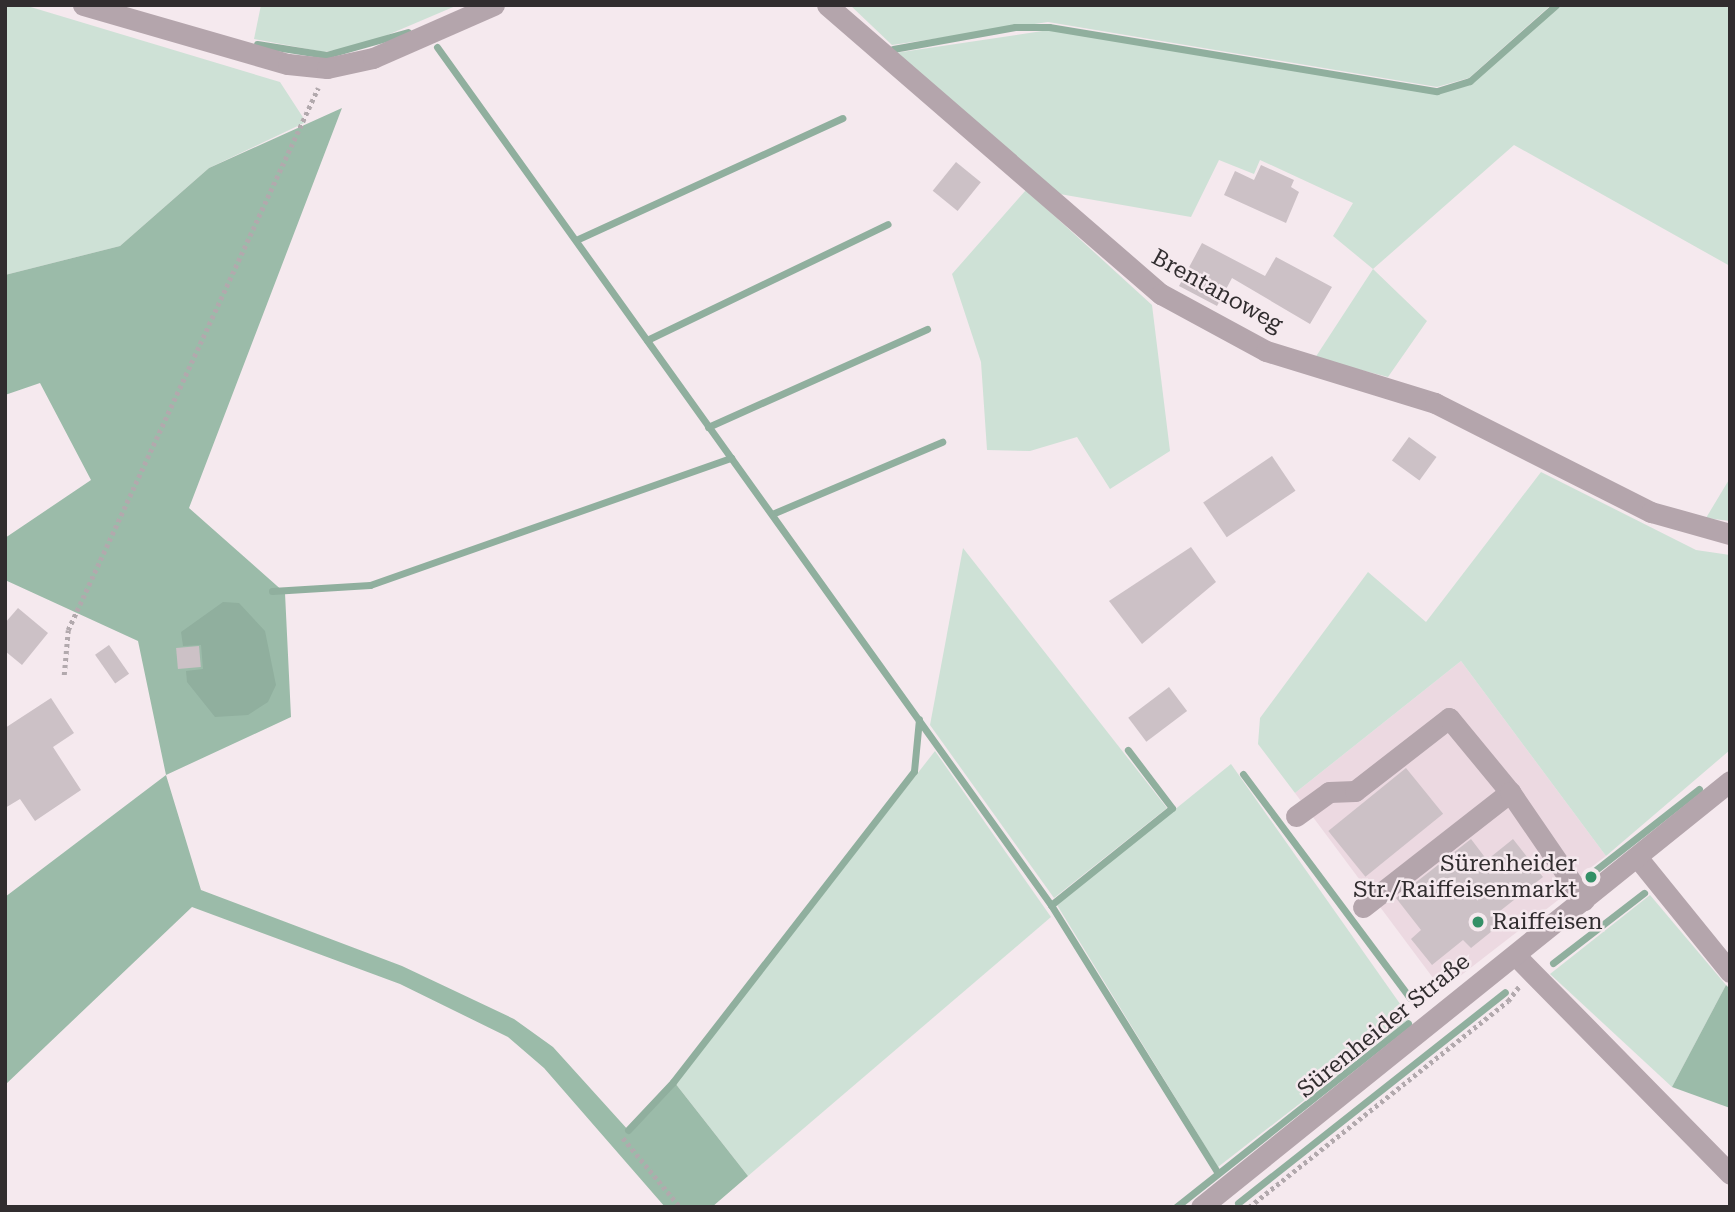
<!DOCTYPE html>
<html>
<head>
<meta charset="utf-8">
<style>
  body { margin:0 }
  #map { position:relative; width:1735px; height:1212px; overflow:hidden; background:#f5e9ee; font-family:"Roboto Serif",serif }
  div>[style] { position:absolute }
  .built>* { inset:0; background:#ecd9e1 }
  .green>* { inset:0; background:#cee1d6 }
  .forest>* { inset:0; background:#9bbba9 }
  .water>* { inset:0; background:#90af9e }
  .stream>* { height:7px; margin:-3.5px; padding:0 3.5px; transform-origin:3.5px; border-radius:3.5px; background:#90af9e }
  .building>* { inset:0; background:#ccc1c6; transform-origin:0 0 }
  .path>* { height:4.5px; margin-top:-2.25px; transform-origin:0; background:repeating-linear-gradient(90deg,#b2a9ad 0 3.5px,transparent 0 7px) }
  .minor>* { height:21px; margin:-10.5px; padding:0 10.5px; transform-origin:10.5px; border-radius:10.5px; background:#b4a5ac }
  .dots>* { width:19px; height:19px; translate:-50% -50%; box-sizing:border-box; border:4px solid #f5e9ee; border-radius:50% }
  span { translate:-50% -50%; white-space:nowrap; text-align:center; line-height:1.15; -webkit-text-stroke:5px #f5e9ee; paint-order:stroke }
  .street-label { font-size:23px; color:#312d2f }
  .poi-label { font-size:23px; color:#312d2f }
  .right { translate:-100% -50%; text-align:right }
  .left { translate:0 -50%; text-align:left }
  .frame { position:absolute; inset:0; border:7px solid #312d2f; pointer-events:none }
</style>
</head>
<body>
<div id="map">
  <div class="built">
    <div style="clip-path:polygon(1461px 661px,1606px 856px,1581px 875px,1584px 880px,1442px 990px,1295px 793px)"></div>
  </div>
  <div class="green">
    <div style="clip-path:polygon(5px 5px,24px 5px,280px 82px,306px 122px,209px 168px,120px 246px,5px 275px)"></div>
    <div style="clip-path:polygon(261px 5px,458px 5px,364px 45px,324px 52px,254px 39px)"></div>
    <div style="clip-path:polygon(850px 5px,1551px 5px,1469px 78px,1437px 87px,1048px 22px,892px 45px)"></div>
    <div style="clip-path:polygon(1561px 5px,1730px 5px,1730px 266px,1514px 145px,1373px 269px,1427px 321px,1388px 377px,1315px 358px,1373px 269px,1333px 236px,1353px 203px,1260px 160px,1254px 174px,1219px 160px,1191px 217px,1054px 193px,895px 53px,1049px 30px,1439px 94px,1472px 83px)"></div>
    <div style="clip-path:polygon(1026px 190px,1152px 305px,1170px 451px,1110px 489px,1077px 437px,1030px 451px,987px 450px,981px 362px,952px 274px)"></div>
    <div style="clip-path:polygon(1541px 472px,1696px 550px,1730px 555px,1730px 750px,1606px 856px,1461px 661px,1295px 793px,1258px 744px,1260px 718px,1368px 572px,1426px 622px)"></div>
    <div style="clip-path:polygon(1730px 478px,1730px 521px,1706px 518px)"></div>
    <div style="clip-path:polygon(963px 548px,1167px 808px,1054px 898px,930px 725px)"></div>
    <div style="clip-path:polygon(935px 751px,1051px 917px,748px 1176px,675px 1083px)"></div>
    <div style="clip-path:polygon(1231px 764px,1410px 1018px,1218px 1167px,1057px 905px)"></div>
    <div style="clip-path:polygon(1650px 895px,1726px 985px,1672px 1087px,1550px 974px)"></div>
  </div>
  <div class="forest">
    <div style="clip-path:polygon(342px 108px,189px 508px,285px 593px,291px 717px,166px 775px,201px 890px,402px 966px,514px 1019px,553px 1047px,629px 1131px,675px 1083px,748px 1176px,712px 1207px,665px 1207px,544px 1068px,508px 1037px,400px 984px,192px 907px,5px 1085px,5px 897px,166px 775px,138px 641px,5px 580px,5px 538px,91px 480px,40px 383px,5px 395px,5px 275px,120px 246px,209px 168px)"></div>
    <div style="clip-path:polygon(1726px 985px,1730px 989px,1730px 1108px,1672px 1087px)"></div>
  </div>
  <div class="water">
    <div style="clip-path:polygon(223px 602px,239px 603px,265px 631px,276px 685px,268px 702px,248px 715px,215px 717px,187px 682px,186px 671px,203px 669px,201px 645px,183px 646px,181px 632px)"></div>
  </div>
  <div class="stream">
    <div style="left:257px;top:44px;width:70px;rotate:9.1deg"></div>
    <div style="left:326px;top:55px;width:85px;rotate:-15.7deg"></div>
    <div style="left:437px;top:47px;width:1055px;rotate:54.41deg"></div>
    <div style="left:1051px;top:905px;width:316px;rotate:58.1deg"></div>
    <div style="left:893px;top:49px;width:124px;rotate:-10.2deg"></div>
    <div style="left:1015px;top:27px;width:34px"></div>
    <div style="left:1049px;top:27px;width:393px;rotate:9.4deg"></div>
    <div style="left:1437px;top:91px;width:34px;rotate:-17deg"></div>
    <div style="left:1470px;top:81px;width:115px;rotate:-41.5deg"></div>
    <div style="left:576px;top:240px;width:293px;rotate:-24.6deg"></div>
    <div style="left:647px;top:340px;width:267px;rotate:-25.7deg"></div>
    <div style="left:708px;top:427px;width:240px;rotate:-24.1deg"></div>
    <div style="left:772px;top:514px;width:185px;rotate:-23deg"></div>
    <div style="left:272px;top:591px;width:98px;rotate:-3.5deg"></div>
    <div style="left:370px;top:585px;width:383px;rotate:-19.4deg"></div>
    <div style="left:1243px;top:774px;width:279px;rotate:53.3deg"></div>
    <div style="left:1588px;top:876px;width:141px;rotate:-38.1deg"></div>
    <div style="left:1051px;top:905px;width:155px;rotate:-38.7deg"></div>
    <div style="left:1172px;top:808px;width:73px;rotate:-127.2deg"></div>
    <div style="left:1553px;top:963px;width:115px;rotate:-37.6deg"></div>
    <div style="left:628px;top:1130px;width:66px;rotate:-46.8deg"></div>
    <div style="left:673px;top:1082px;width:393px;rotate:-52.2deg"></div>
    <div style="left:914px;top:771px;width:52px;rotate:-84.5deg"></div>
    <div style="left:1238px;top:1203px;width:340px;rotate:-38.3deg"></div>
    <div style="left:1176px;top:1207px;width:296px;rotate:-38.4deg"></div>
  </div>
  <div class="building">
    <div style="left:956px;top:162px;width:32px;height:37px;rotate:39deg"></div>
    <div style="clip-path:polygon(1261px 165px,1294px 180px,1291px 187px,1299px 192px,1286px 223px,1224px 195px,1235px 171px,1254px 180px)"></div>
    <div style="clip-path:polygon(1202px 243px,1265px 276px,1276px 257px,1332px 287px,1310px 324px,1232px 278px,1217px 306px,1179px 286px)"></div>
    <div style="left:1409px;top:437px;width:34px;height:29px;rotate:36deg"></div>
    <div style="left:1272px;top:456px;width:42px;height:83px;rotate:56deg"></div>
    <div style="clip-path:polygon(1191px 547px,1216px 582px,1142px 644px,1109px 601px)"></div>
    <div style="clip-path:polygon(18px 608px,48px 633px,22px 665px,5px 651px,5px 623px)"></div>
    <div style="left:109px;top:645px;width:35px;height:17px;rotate:55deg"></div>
    <div style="left:199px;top:646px;width:21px;height:23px;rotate:85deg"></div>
    <div style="left:1169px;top:687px;width:30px;height:51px;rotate:53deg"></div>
    <div style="clip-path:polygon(51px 698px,74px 733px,53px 747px,81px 790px,35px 821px,20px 799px,5px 808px,5px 728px)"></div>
    <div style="left:1406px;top:768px;width:59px;height:100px;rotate:51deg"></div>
    <div style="clip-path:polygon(1471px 839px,1487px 860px,1513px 839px,1543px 877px,1500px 911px,1507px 919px,1471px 948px,1463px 940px,1432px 965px,1411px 939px,1421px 930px,1396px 898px)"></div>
  </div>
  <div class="path">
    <div style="left:64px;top:675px;width:45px;rotate:-84.9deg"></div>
    <div style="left:68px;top:630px;width:597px;rotate:-65.24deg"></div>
    <div style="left:623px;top:1138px;width:89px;rotate:50.4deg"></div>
    <div style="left:1249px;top:1207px;width:331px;rotate:-38.5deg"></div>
    <div style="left:1508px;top:1001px;width:20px;rotate:-53deg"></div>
  </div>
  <div class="minor">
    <div style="left:83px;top:5px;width:213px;rotate:16.1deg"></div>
    <div style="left:288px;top:64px;width:39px;rotate:6deg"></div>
    <div style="left:327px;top:68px;width:47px;rotate:-12.3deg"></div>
    <div style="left:373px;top:58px;width:132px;rotate:-23.7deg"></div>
    <div style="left:827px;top:5px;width:442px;rotate:40.9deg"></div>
    <div style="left:1161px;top:294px;width:119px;rotate:28.5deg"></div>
    <div style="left:1266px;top:351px;width:177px;rotate:17.1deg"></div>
    <div style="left:1435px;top:403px;width:242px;rotate:26.8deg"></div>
    <div style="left:1651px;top:512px;width:82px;rotate:15.6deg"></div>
    <div style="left:1296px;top:816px;width:41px;rotate:-36deg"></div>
    <div style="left:1329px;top:792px;width:26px;rotate:-2deg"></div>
    <div style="left:1355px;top:791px;width:119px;rotate:-37.8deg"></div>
    <div style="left:1449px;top:718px;width:96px;rotate:50.5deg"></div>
    <div style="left:1637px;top:857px;width:148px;rotate:51deg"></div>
    <div style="left:1363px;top:907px;width:187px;rotate:-38deg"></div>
    <div style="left:1510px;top:792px;width:131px;rotate:55.6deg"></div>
    <div style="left:1515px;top:955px;width:307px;rotate:45.5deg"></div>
    <div style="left:1201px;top:1207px;width:679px;rotate:-38.84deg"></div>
  </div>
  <div class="dots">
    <div style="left:1591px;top:877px;background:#349067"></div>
    <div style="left:1478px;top:922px;background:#349067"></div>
  </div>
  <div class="street-label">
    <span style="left:1217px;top:291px;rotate:29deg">Brentanoweg</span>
    <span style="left:1384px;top:1026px;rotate:-39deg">Sürenheider Straße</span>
  </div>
  <div class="poi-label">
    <span class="right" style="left:1577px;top:877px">Sürenheider<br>Str./Raiffeisenmarkt</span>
    <span class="left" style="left:1492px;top:922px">Raiffeisen</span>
  </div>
  <div class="frame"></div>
</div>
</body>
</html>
